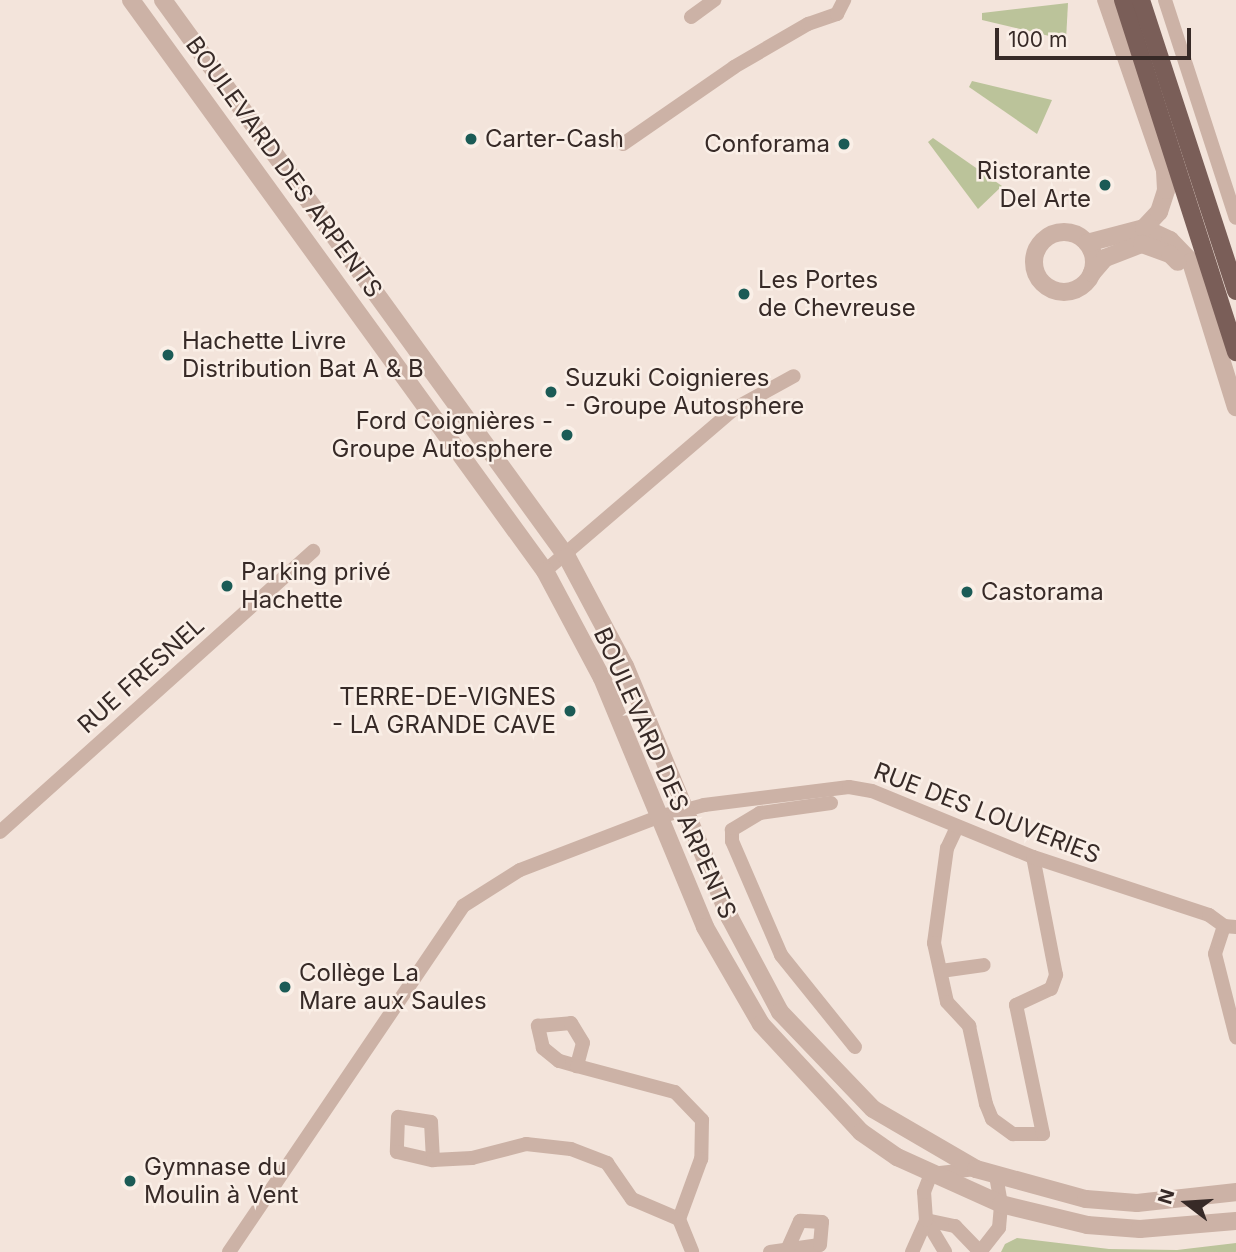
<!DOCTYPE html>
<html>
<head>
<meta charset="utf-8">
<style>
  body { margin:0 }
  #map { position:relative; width:1236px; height:1252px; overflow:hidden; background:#f3e4db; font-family:Inter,sans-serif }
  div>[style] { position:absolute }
  .green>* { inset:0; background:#bbc39a }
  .minor>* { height:14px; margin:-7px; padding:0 7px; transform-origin:7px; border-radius:7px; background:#ccb2a6 }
  .tertiary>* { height:18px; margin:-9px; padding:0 9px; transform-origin:9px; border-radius:9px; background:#ccb2a6 }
  .tertiary>.ring { margin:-9px; padding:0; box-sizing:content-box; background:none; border:18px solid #ccb2a6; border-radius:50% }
  .primary>* { height:18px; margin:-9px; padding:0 9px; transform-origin:9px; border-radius:9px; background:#7a5e58 }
  .dots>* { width:19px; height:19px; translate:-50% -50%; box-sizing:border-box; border:4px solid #faefe7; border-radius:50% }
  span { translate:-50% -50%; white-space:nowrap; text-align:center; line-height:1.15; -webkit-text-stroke:5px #faefe7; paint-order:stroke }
  .poi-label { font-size:24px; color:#372a27 }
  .left { translate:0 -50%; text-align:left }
  .right { translate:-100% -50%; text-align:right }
  .street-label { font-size:24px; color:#372a27 }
  .north { position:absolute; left:1152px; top:1168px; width:70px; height:70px; -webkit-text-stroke:5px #faefe7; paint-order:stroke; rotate:287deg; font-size:19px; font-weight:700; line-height:28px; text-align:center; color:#372a27 }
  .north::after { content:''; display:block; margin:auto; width:24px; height:32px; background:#372a27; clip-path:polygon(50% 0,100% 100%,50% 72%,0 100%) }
  .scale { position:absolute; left:995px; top:28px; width:196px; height:32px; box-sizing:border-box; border:4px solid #372a27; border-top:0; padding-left:9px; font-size:21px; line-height:24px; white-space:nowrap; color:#372a27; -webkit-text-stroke:5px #faefe7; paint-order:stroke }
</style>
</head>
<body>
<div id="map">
  <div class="green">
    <div style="clip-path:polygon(1068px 3px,1066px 40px,982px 20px,982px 13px)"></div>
    <div style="clip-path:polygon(972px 81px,1052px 100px,1037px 134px,969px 87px)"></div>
    <div style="clip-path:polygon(933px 138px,1002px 186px,978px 209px,928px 142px)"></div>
    <div style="clip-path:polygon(1017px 1238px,1109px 1249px,1177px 1250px,1236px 1243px,1236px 1252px,1001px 1252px,1005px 1244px)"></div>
  </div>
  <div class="minor">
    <div style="left:1165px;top:0;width:229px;rotate:72deg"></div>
    <div style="left:691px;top:17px;width:29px;rotate:-36deg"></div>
    <div style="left:623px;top:144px;width:135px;rotate:-34.7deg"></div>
    <div style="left:734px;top:67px;width:86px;rotate:-30.2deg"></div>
    <div style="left:808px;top:24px;width:31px;rotate:-19deg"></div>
    <div style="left:837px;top:14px;width:16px;rotate:-63deg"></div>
    <div style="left:545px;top:571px;width:249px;rotate:-40.6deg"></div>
    <div style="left:734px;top:409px;width:68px;rotate:-28.8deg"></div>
    <div style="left:831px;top:803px;width:72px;rotate:172deg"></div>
    <div style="left:760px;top:813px;width:33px;rotate:149deg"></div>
    <div style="left:732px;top:830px;width:11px;rotate:90deg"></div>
    <div style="left:732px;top:841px;width:124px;rotate:66.7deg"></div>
    <div style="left:781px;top:955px;width:118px;rotate:51.2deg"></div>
    <div style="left:957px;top:827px;width:23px;rotate:115deg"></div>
    <div style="left:947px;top:848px;width:96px;rotate:97.8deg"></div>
    <div style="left:934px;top:943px;width:60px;rotate:77.6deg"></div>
    <div style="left:947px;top:1002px;width:33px;rotate:47deg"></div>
    <div style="left:969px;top:1026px;width:80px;rotate:77.7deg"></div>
    <div style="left:986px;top:1104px;width:16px;rotate:68deg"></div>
    <div style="left:992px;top:1119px;width:26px;rotate:36deg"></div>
    <div style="left:1013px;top:1134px;width:30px"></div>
    <div style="left:1043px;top:1134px;width:132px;rotate:-101.8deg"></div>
    <div style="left:1016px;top:1005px;width:38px;rotate:-25deg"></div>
    <div style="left:1051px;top:989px;width:15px;rotate:-70deg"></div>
    <div style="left:1056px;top:975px;width:120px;rotate:-101deg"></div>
    <div style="left:0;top:832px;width:421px;rotate:-41.9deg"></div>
    <div style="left:1236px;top:927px;width:12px;rotate:-175deg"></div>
    <div style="left:1224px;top:926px;width:29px;rotate:108deg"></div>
    <div style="left:1215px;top:954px;width:86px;rotate:75.8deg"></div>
    <div style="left:941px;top:971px;width:43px;rotate:-7.9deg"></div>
    <div style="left:577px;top:1066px;width:19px;rotate:-164deg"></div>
    <div style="left:559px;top:1061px;width:21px;rotate:-141deg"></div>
    <div style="left:543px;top:1048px;width:23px;rotate:-103deg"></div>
    <div style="left:538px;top:1026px;width:33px;rotate:-5deg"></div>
    <div style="left:571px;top:1023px;width:23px;rotate:59deg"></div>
    <div style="left:583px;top:1043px;width:24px;rotate:105deg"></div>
    <div style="left:577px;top:1066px;width:101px;rotate:14.9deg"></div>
    <div style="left:675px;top:1092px;width:39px;rotate:46deg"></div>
    <div style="left:702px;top:1120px;width:39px;rotate:91deg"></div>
    <div style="left:701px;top:1159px;width:64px;rotate:110.1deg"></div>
    <div style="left:433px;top:1160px;width:38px;rotate:-93deg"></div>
    <div style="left:431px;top:1122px;width:33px;rotate:-171deg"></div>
    <div style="left:398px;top:1117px;width:35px;rotate:92deg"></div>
    <div style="left:397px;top:1152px;width:37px;rotate:13deg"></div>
    <div style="left:433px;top:1160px;width:39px;rotate:-3deg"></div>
    <div style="left:472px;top:1158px;width:56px;rotate:-14.5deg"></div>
    <div style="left:526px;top:1144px;width:45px;rotate:6.3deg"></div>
    <div style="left:571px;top:1149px;width:39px;rotate:21deg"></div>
    <div style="left:607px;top:1163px;width:44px;rotate:55.2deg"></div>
    <div style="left:632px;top:1199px;width:51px;rotate:23.1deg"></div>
    <div style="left:679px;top:1219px;width:35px;rotate:68deg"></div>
    <div style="left:926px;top:1220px;width:30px;rotate:12deg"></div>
    <div style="left:955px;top:1226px;width:36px;rotate:46deg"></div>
    <div style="left:926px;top:1220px;width:37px;rotate:59deg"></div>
    <div style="left:229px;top:1252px;width:418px;rotate:-55.9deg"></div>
    <div style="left:463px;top:906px;width:67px;rotate:-32.3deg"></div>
    <div style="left:520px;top:870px;width:148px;rotate:-21deg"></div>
    <div style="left:658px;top:817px;width:48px;rotate:-14.6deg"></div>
    <div style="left:704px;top:805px;width:146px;rotate:-7.1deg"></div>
    <div style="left:849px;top:787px;width:23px;rotate:10deg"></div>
    <div style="left:872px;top:791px;width:174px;rotate:22.3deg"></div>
    <div style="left:1033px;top:857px;width:185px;rotate:18.2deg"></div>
    <div style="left:1209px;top:915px;width:19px;rotate:36deg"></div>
    <div style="left:770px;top:1252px;width:50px;rotate:-8deg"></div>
    <div style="left:820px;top:1245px;width:23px;rotate:-85deg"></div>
    <div style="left:822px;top:1222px;width:22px;rotate:-177deg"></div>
    <div style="left:800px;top:1221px;width:30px;rotate:114deg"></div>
    <div style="left:912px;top:1252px;width:35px;rotate:-66deg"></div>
    <div style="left:926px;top:1220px;width:28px;rotate:-94deg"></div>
    <div style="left:924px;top:1192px;width:19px;rotate:-69deg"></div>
    <div style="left:931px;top:1174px;width:45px;rotate:-6.3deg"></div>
    <div style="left:980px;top:1252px;width:31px;rotate:-52deg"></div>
    <div style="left:999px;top:1228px;width:24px;rotate:-85deg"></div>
    <div style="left:1001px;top:1204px;width:28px;rotate:-100deg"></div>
  </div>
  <div class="tertiary">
    <div style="left:131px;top:0;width:705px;rotate:54.06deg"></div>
    <div style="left:545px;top:571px;width:121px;rotate:62deg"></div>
    <div style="left:602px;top:678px;width:269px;rotate:67.5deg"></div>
    <div style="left:705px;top:927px;width:112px;rotate:60deg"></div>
    <div style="left:761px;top:1024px;width:147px;rotate:47.2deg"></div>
    <div style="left:861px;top:1132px;width:44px;rotate:34.8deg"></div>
    <div style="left:897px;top:1157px;width:114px;rotate:24.3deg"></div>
    <div style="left:1001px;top:1204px;width:89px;rotate:13.7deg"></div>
    <div style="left:1087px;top:1225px;width:53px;rotate:4.3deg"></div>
    <div style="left:1140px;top:1229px;width:96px;rotate:-4.8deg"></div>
    <div style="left:163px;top:0;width:688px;rotate:54.05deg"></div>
    <div style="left:567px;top:557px;width:123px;rotate:62deg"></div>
    <div style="left:625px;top:666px;width:273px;rotate:67.4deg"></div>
    <div style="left:730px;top:918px;width:106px;rotate:62deg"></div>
    <div style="left:780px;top:1012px;width:134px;rotate:46.2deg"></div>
    <div style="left:873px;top:1109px;width:119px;rotate:30.2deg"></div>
    <div style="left:976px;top:1169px;width:114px;rotate:15.3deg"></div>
    <div style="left:1086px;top:1199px;width:51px;rotate:4.5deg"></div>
    <div style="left:1137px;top:1203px;width:100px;rotate:-6.3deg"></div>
    <div style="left:1144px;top:228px;width:29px;rotate:25deg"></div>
    <div style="left:1170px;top:240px;width:30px;rotate:46deg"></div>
    <div style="left:1191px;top:262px;width:152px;rotate:72.8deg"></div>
    <div class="ring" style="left:1034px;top:232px;width:42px;height:42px"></div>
    <div style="left:1087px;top:243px;width:59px;rotate:-14.7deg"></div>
    <div style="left:1144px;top:228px;width:22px;rotate:-47deg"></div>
    <div style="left:1159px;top:212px;width:23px;rotate:-72deg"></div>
    <div style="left:1166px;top:190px;width:20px;rotate:-93deg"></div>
    <div style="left:1165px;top:170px;width:180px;rotate:-109.1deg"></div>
    <div style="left:1092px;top:273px;width:20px;rotate:-49deg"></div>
    <div style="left:1105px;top:258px;width:40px;rotate:-21deg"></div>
    <div style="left:1142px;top:244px;width:30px;rotate:20deg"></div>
    <div style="left:1170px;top:254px;width:11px;rotate:45deg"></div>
  </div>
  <div class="primary">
    <div style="left:1123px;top:0;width:370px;rotate:72.2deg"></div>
    <div style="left:1141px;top:0;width:306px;rotate:71.9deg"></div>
  </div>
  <div class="dots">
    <div style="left:471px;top:139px;background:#1b5b56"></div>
    <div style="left:844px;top:144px;background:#1b5b56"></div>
    <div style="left:1105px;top:185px;background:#1b5b56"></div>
    <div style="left:744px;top:294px;background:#1b5b56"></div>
    <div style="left:168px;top:355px;background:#1b5b56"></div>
    <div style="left:551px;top:392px;background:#1b5b56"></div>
    <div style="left:567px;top:435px;background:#1b5b56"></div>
    <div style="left:227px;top:586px;background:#1b5b56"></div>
    <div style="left:967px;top:592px;background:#1b5b56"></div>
    <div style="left:570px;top:711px;background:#1b5b56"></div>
    <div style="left:285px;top:987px;background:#1b5b56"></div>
    <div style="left:130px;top:1181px;background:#1b5b56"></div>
  </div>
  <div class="poi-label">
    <span class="left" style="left:485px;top:139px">Carter-Cash</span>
    <span class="right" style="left:830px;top:144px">Conforama</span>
    <span class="right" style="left:1091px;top:185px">Ristorante<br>Del Arte</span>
    <span class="left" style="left:758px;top:294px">Les Portes<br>de Chevreuse</span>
    <span class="left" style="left:182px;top:355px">Hachette Livre<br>Distribution Bat A &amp; B</span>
    <span class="left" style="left:565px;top:392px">Suzuki Coignieres<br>- Groupe Autosphere</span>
    <span class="right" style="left:553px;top:435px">Ford Coignières -<br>Groupe Autosphere</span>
    <span class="left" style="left:241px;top:586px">Parking privé<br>Hachette</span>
    <span class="left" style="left:981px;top:592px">Castorama</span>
    <span class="right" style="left:556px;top:711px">TERRE-DE-VIGNES<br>- LA GRANDE CAVE</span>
    <span class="left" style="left:299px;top:987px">Collège La<br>Mare aux Saules</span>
    <span class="left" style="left:144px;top:1181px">Gymnase du<br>Moulin à Vent</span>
  </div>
  <div class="street-label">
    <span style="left:284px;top:167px;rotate:54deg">BOULEVARD DES ARPENTS</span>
    <span style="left:141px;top:675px;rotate:-42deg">RUE FRESNEL</span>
    <span style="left:665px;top:773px;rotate:66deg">BOULEVARD DES ARPENTS</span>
    <span style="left:987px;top:813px;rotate:21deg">RUE DES LOUVERIES</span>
  </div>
  <div class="north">N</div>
  <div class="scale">100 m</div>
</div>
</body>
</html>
